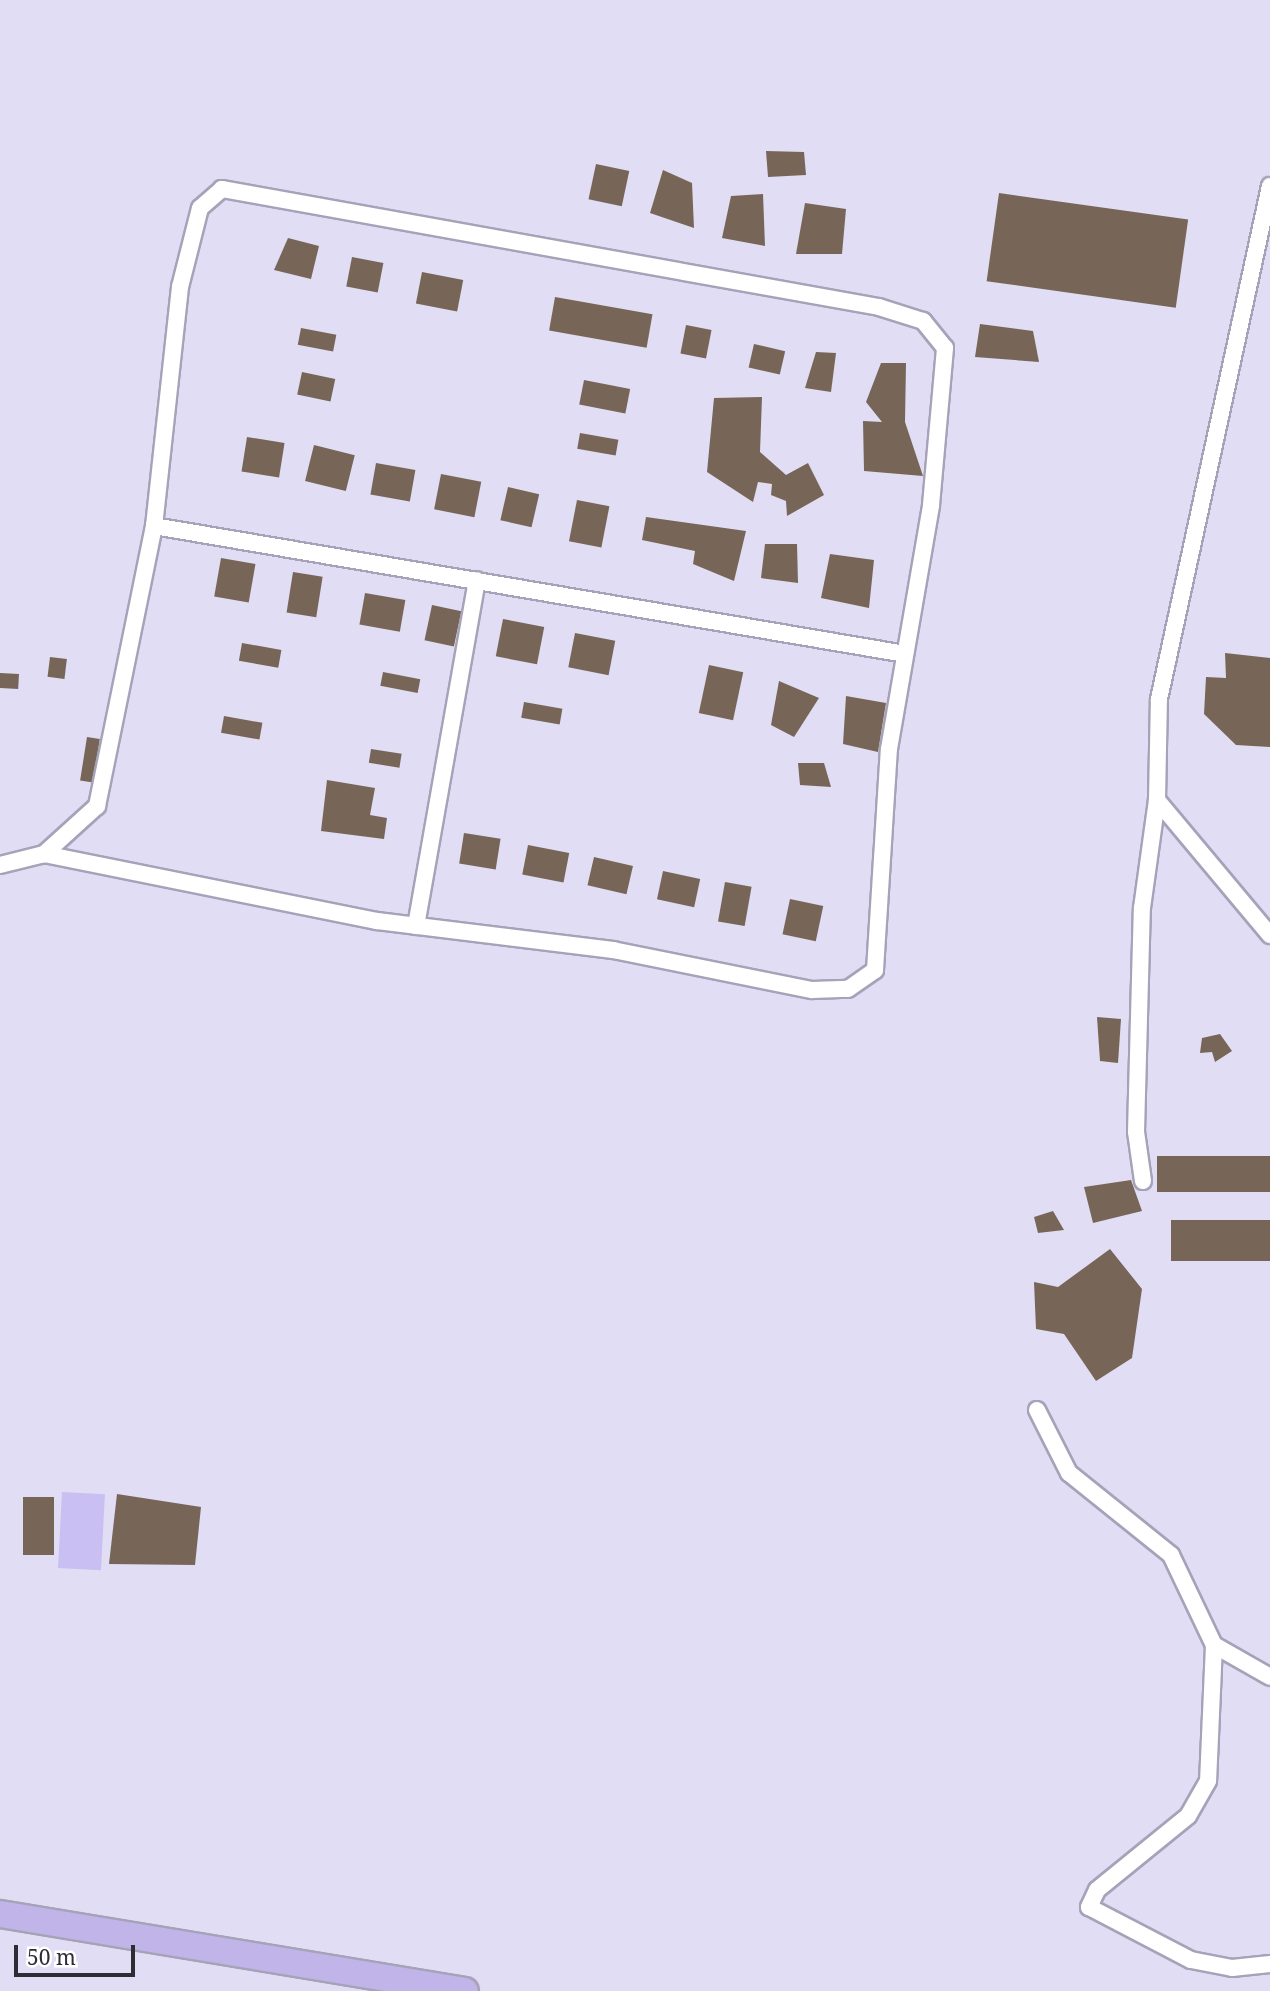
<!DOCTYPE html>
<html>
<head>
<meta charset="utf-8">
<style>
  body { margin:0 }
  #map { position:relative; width:1270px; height:1991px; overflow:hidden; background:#e1ddf4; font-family:"Noto Serif",serif }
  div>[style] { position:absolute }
  .green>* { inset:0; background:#c9bff2; transform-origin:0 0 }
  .building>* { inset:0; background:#776657; transform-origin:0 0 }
  .roads { filter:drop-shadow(2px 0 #a6a2b8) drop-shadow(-2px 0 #a6a2b8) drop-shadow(0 2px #a6a2b8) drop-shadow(0 -2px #a6a2b8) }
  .street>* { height:16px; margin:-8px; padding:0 8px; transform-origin:8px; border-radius:8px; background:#fff }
  .primary>* { height:26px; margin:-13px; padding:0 13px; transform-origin:13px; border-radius:13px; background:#c1b4e8 }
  span { translate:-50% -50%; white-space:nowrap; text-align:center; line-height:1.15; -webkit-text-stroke:7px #fff; paint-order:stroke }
  .scale { position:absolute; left:14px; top:1945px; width:121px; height:32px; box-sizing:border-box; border:4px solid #2e2c35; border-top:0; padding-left:9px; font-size:21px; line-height:24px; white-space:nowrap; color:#2e2c35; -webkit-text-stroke:5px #fff; paint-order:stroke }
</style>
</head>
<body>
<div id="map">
  <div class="green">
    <div style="left:62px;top:1492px;width:43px;height:76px;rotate:3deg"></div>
  </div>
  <div class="building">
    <div style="clip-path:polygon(766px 151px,804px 152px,806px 175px,768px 177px)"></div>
    <div style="left:596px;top:164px;width:34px;height:36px;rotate:12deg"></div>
    <div style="clip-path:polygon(663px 170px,692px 183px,694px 228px,650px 213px)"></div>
    <div style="left:999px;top:193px;width:191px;height:89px;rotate:8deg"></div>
    <div style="clip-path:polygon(763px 194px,765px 246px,722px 238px,731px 196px)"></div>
    <div style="clip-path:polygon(805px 203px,846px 209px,842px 254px,796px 254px)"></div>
    <div style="clip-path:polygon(288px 238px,319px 246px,311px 279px,274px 270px)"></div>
    <div style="left:352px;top:257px;width:32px;height:30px;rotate:11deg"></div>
    <div style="left:422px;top:272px;width:42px;height:32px;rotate:11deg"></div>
    <div style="left:555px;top:297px;width:99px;height:34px;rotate:10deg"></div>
    <div style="clip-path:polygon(980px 324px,1033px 331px,1039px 362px,975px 357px)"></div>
    <div style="left:686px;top:325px;width:26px;height:29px;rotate:11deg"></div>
    <div style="left:301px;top:328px;width:36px;height:17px;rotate:11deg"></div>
    <div style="left:754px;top:344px;width:32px;height:24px;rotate:13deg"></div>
    <div style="clip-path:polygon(816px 352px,836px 353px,831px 392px,805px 388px)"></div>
    <div style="clip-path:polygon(881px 363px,906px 363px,905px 422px,923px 476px,864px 471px,863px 421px,882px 422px,866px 402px)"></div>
    <div style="left:302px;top:372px;width:34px;height:23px;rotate:12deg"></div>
    <div style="left:584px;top:380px;width:47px;height:25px;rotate:11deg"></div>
    <div style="clip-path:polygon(762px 397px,760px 452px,786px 475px,808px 463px,824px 495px,787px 516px,786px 501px,771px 495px,772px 484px,758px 482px,753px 502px,707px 472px,714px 398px)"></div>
    <div style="left:580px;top:433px;width:39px;height:16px;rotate:10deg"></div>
    <div style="left:247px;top:437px;width:38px;height:35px;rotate:9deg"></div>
    <div style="left:314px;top:445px;width:42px;height:37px;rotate:14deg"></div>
    <div style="left:376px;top:463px;width:40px;height:32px;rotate:10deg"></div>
    <div style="left:441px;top:474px;width:41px;height:36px;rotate:11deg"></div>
    <div style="left:508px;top:487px;width:32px;height:34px;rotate:13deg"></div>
    <div style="left:577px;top:500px;width:33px;height:42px;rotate:11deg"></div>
    <div style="clip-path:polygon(646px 517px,746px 531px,734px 581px,693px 564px,695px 551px,642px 540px)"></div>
    <div style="clip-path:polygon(765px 544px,797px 544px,798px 583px,761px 578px)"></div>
    <div style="clip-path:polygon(830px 554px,874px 560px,869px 608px,821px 598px)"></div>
    <div style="left:221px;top:558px;width:35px;height:39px;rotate:10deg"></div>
    <div style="left:293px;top:572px;width:30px;height:41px;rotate:9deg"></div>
    <div style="left:365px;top:593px;width:41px;height:32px;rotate:10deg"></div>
    <div style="left:432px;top:605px;width:30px;height:36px;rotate:12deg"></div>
    <div style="left:503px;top:619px;width:42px;height:38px;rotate:11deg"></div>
    <div style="left:575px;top:633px;width:41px;height:35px;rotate:11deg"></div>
    <div style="left:242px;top:643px;width:40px;height:18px;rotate:10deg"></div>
    <div style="clip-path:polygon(1225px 653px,1270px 658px,1270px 747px,1236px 745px,1204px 714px,1206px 677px,1226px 678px)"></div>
    <div style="left:50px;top:657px;width:17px;height:20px;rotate:7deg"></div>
    <div style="left:709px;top:665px;width:35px;height:49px;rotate:12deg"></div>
    <div style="left:383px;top:672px;width:38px;height:14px;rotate:11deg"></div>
    <div style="left:0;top:673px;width:19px;height:15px;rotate:3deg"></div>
    <div style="clip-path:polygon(779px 681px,819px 698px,794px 737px,771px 725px)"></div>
    <div style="clip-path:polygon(846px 696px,886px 703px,878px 752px,843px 744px)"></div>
    <div style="left:524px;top:702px;width:39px;height:16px;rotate:10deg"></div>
    <div style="left:224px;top:716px;width:39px;height:17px;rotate:10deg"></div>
    <div style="left:87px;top:737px;width:13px;height:44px;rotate:9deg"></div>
    <div style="left:371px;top:749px;width:31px;height:14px;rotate:9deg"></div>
    <div style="clip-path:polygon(798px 763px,824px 763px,831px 787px,800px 785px)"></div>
    <div style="clip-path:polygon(327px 780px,375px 788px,370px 815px,387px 818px,384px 839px,321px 831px)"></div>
    <div style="left:464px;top:833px;width:37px;height:31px;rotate:9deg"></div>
    <div style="left:528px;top:845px;width:42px;height:30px;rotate:11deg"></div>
    <div style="left:594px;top:857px;width:40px;height:29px;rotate:13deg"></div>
    <div style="left:663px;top:871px;width:38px;height:29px;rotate:12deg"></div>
    <div style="left:725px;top:882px;width:27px;height:40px;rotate:10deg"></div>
    <div style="left:790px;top:899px;width:34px;height:36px;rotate:12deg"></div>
    <div style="clip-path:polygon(1097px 1017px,1121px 1019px,1118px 1063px,1100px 1061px)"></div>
    <div style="clip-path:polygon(1220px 1034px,1232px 1051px,1215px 1062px,1212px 1052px,1200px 1053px,1202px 1038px)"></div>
    <div style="left:1270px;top:1156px;width:36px;height:113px;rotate:90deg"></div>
    <div style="clip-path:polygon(1131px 1180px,1142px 1211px,1093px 1223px,1084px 1187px)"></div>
    <div style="clip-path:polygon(1053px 1211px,1064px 1230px,1038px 1233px,1034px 1217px)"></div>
    <div style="left:1270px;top:1220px;width:41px;height:99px;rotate:90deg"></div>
    <div style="clip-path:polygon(1110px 1249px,1142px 1289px,1132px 1358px,1096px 1381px,1064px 1334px,1036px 1329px,1034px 1282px,1058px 1287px)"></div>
    <div style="clip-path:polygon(117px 1494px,201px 1507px,195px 1565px,109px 1564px)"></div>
    <div style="left:23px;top:1497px;width:31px;height:58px"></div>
  </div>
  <div class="roads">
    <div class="street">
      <div style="left:154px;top:526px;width:762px;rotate:9.67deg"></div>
      <div style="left:1157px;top:800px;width:176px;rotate:50.1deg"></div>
      <div style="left:0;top:865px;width:45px;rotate:-14deg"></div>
      <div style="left:44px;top:854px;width:340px;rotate:11.4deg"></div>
      <div style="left:377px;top:921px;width:238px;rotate:7deg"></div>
      <div style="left:613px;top:950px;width:203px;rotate:11.4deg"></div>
      <div style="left:812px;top:990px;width:36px;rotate:-2deg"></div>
      <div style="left:848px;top:989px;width:33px;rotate:-35deg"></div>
      <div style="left:875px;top:970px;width:221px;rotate:-86.4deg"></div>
      <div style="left:889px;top:749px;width:248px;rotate:-80.2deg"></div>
      <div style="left:931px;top:505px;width:158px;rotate:-84.9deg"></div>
      <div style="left:945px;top:348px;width:35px;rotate:-129deg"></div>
      <div style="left:923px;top:321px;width:46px;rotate:-162.3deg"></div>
      <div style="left:879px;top:307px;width:668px;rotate:-169.82deg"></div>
      <div style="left:222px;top:189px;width:29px;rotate:139deg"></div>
      <div style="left:200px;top:208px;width:81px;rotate:104.2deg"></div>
      <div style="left:180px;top:287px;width:240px;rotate:96.2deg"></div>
      <div style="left:154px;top:526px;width:286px;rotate:101.5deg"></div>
      <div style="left:97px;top:806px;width:72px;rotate:137.8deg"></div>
      <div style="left:416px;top:926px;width:351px;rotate:-80deg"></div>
      <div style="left:1143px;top:1181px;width:49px;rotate:-98.1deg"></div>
      <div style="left:1136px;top:1132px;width:224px;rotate:-88.5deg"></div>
      <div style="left:1142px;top:908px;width:109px;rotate:-82.1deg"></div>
      <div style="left:1157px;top:800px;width:101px;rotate:-88.9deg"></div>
      <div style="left:1159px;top:699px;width:525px;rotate:-77.79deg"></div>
      <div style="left:1037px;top:1410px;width:71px;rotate:63.1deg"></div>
      <div style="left:1069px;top:1473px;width:131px;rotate:38.8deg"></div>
      <div style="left:1171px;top:1555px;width:100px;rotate:64.5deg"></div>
      <div style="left:1214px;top:1645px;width:136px;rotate:92.5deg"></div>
      <div style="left:1208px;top:1781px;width:40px;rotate:119.7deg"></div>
      <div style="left:1188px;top:1816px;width:117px;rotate:140.9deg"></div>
      <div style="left:1097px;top:1890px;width:19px;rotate:115deg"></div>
      <div style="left:1089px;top:1907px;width:115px;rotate:27.5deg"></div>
      <div style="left:1191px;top:1960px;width:42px;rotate:11deg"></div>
      <div style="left:1232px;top:1968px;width:38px;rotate:-6deg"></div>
      <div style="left:1214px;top:1645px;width:64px;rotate:29.7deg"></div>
    </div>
    <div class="primary">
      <div style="left:0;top:1914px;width:471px;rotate:9.4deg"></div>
    </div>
  </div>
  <div class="scale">50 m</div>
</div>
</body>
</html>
